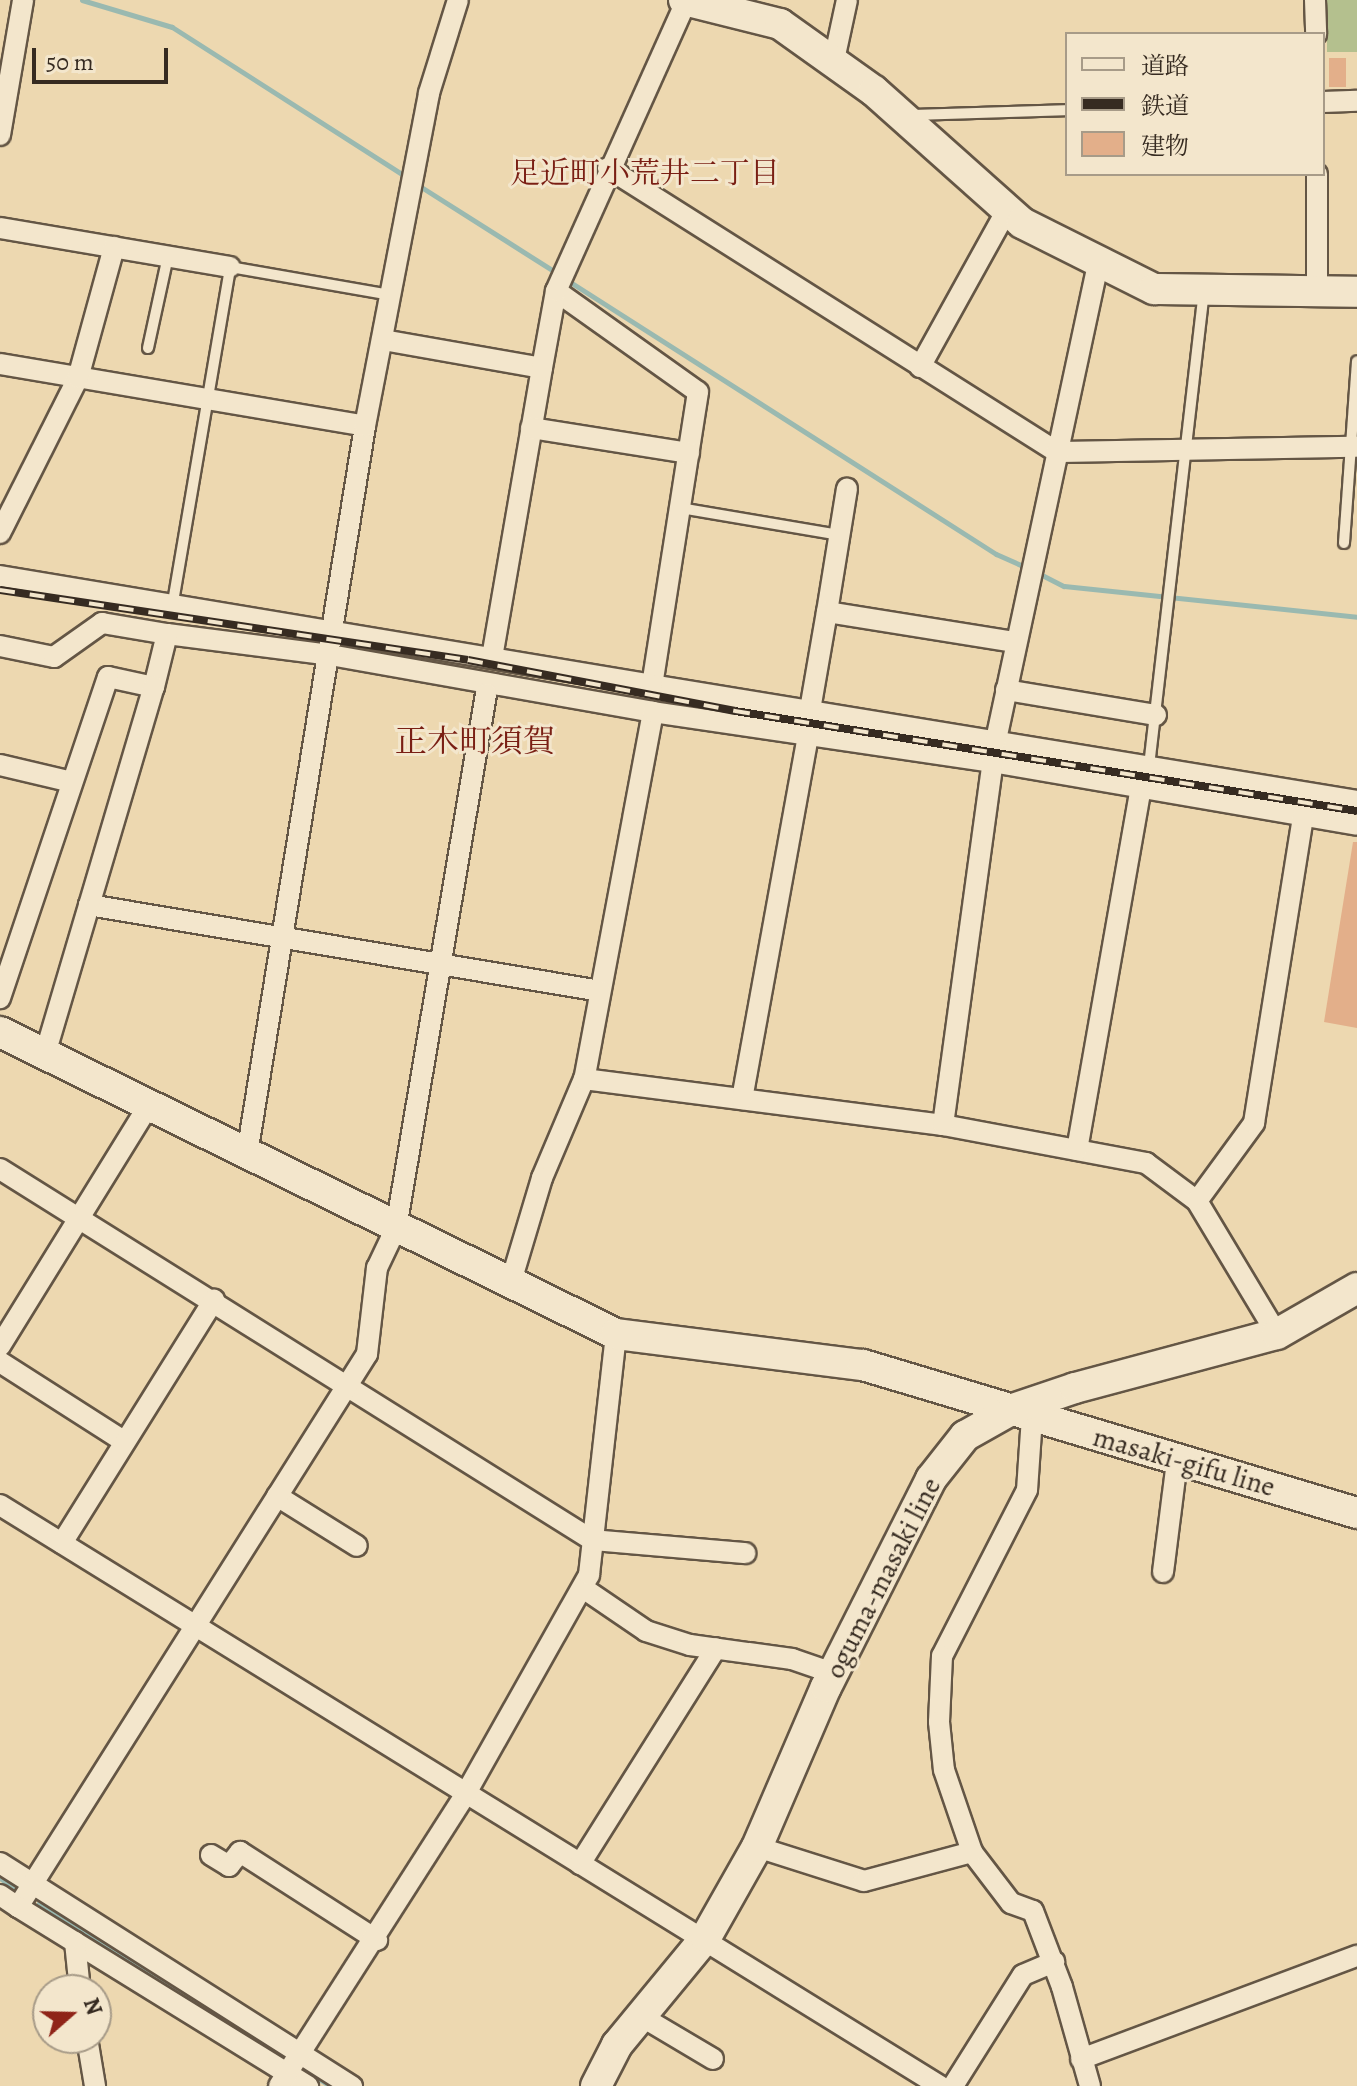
<!DOCTYPE html>
<html>
<head>
<meta charset="utf-8">
<style>
  body { margin:0 }
  #map { position:relative; width:1357px; height:2086px; overflow:hidden; background:#edd8b0; font-family:Alegreya,"Noto Serif JP",serif }
  div>[style] { position:absolute }
  .green>* { inset:0; background:#b4c08e; transform-origin:0 0 }
  .stream>* { height:5px; margin:-2.5px; padding:0 2.5px; transform-origin:2.5px; border-radius:2.5px; background:#9ab9b0 }
  .building>* { inset:0; background:#e3af8a; transform-origin:0 0 }
  .roads { filter:drop-shadow(2px 0 #645645) drop-shadow(-2px 0 #645645) drop-shadow(0 2px #645645) drop-shadow(0 -2px #645645) }
  .lane>* { height:10px; margin:-5px; padding:0 5px; transform-origin:5px; border-radius:5px; background:#f3e6cc }
  .street>* { height:20px; margin:-10px; padding:0 10px; transform-origin:10px; border-radius:10px; background:#f3e6cc }
  .secondary>* { height:30px; margin:-15px; padding:0 15px; transform-origin:15px; border-radius:15px; background:#f3e6cc }
  .rail>* { height:8px; margin-top:-4px; transform-origin:0; background:repeating-linear-gradient(90deg,#f3e6cc 0 15px,#362b21 0 30px); box-sizing:border-box; border-block:2px solid #362b21 }
  span { translate:-50% -50%; white-space:nowrap; text-align:center; line-height:1.15; -webkit-text-stroke:6px #f3e6cc; paint-order:stroke }
  .street-label { font-size:28px; color:#362b21 }
  .neighbourhood-label { font-size:30px; color:#7a1f14 }
  .quarter-label { font-size:32px; color:#7a1f14 }
  .legend { position:absolute; left:1065px; top:32px; width:260px; height:144px; box-sizing:border-box; background:#f3e6cc; border:2px solid #a79b88; margin:0; padding:10px 14px; list-style:none; font-size:24px; color:#362b21 }
  .legend li { display:flex; align-items:center; gap:16px; height:40px }
  .legend b { width:40px; border:2px solid #a79b88 }
  .north { position:absolute; left:32px; top:1974px; width:80px; height:80px; box-sizing:border-box; background:#f3e6cc; border:2px solid #a79b88; border-radius:50%; rotate:70deg; font-size:22px; font-weight:700; line-height:32px; text-align:center; color:#362b21 }
  .north::after { content:''; display:block; margin:auto; width:28px; height:36px; background:#8f2418; clip-path:polygon(50% 0,100% 100%,50% 72%,0 100%) }
  .scale { position:absolute; left:32px; top:48px; width:136px; height:36px; box-sizing:border-box; border:4px solid #362b21; border-top:0; padding-left:10px; font-size:24px; line-height:28px; white-space:nowrap; color:#362b21; -webkit-text-stroke:6px #f3e6cc; paint-order:stroke }
</style>
</head>
<body>
<div id="map">
  <div class="green">
    <div style="left:1327px;top:0;width:30px;height:52px"></div>
  </div>
  <div class="stream">
    <div style="left:82px;top:0;width:94px;rotate:16.7deg"></div>
    <div style="left:172px;top:27px;width:279px;rotate:32.6deg"></div>
    <div style="left:418px;top:185px;width:166px;rotate:32.4deg"></div>
    <div style="left:567px;top:280px;width:509px;rotate:32.57deg"></div>
    <div style="left:996px;top:554px;width:36px;rotate:24deg"></div>
    <div style="left:1038px;top:573px;width:29px;rotate:27deg"></div>
    <div style="left:1064px;top:586px;width:295px;rotate:6deg"></div>
    <div style="left:0;top:1878px;width:16px;rotate:35deg"></div>
    <div style="left:39px;top:1903px;width:294px;rotate:32.1deg"></div>
    <div style="left:300px;top:2067px;width:36px;rotate:32deg"></div>
  </div>
  <div class="building">
    <div style="left:1329px;top:58px;width:17px;height:29px"></div>
    <div style="clip-path:polygon(1353px 842px,1357px 842px,1357px 1028px,1324px 1022px)"></div>
  </div>
  <div class="roads">
    <div class="lane">
      <div style="left:910px;top:115px;width:157px;rotate:-1.8deg"></div>
      <div style="left:148px;top:348px;width:94px;rotate:-77.7deg"></div>
      <div style="left:680px;top:508px;width:162px;rotate:9.6deg"></div>
      <div style="left:1344px;top:543px;width:182px;rotate:-85.9deg"></div>
      <div style="left:173px;top:602px;width:340px;rotate:-80.3deg"></div>
      <div style="left:230px;top:267px;width:163px;rotate:9.9deg"></div>
      <div style="left:1149px;top:766px;width:476px;rotate:-83.4deg"></div>
    </div>
    <div class="street">
      <div style="left:1315px;top:0;width:34px;rotate:88deg"></div>
      <div style="left:834px;top:60px;width:61px;rotate:-77.8deg"></div>
      <div style="left:1323px;top:102px;width:34px;rotate:-2deg"></div>
      <div style="left:0;top:135px;width:137px;rotate:-80.3deg"></div>
      <div style="left:608px;top:168px;width:531px;rotate:32.31deg"></div>
      <div style="left:1057px;top:452px;width:300px;rotate:-1deg"></div>
      <div style="left:1317px;top:174px;width:120px;rotate:90deg"></div>
      <div style="left:0;top:228px;width:233px;rotate:9.6deg"></div>
      <div style="left:556px;top:291px;width:174px;rotate:35.4deg"></div>
      <div style="left:698px;top:392px;width:297px;rotate:98.9deg"></div>
      <div style="left:652px;top:685px;width:714px;rotate:9.34deg"></div>
      <div style="left:383px;top:340px;width:161px;rotate:10deg"></div>
      <div style="left:542px;top:368px;width:294px;rotate:99.8deg"></div>
      <div style="left:0;top:364px;width:370px;rotate:9.6deg"></div>
      <div style="left:920px;top:367px;width:177px;rotate:-61deg"></div>
      <div style="left:542px;top:368px;width:78px;rotate:-79.7deg"></div>
      <div style="left:556px;top:291px;width:319px;rotate:-65.8deg"></div>
      <div style="left:531px;top:428px;width:160px;rotate:9deg"></div>
      <div style="left:0;top:533px;width:174px;rotate:-63.3deg"></div>
      <div style="left:78px;top:378px;width:136px;rotate:-74.6deg"></div>
      <div style="left:0;top:576px;width:661px;rotate:9.49deg"></div>
      <div style="left:827px;top:612px;width:125px;rotate:-80.8deg"></div>
      <div style="left:167px;top:634px;width:164px;rotate:7.3deg"></div>
      <div style="left:330px;top:655px;width:328px;rotate:10deg"></div>
      <div style="left:653px;top:712px;width:373px;rotate:100.6deg"></div>
      <div style="left:584px;top:1079px;width:108px;rotate:113deg"></div>
      <div style="left:542px;top:1178px;width:112px;rotate:106.7deg"></div>
      <div style="left:0;top:646px;width:55px;rotate:11.5deg"></div>
      <div style="left:54px;top:657px;width:59px;rotate:-35.3deg"></div>
      <div style="left:102px;top:623px;width:66px;rotate:9.6deg"></div>
      <div style="left:167px;top:634px;width:55px;rotate:103.8deg"></div>
      <div style="left:154px;top:687px;width:47px;rotate:-167.7deg"></div>
      <div style="left:108px;top:677px;width:339px;rotate:108.6deg"></div>
      <div style="left:1006px;top:690px;width:152px;rotate:9.5deg"></div>
      <div style="left:810px;top:710px;width:99px;rotate:-80.2deg"></div>
      <div style="left:827px;top:612px;width:190px;rotate:9.1deg"></div>
      <div style="left:653px;top:712px;width:344px;rotate:8.4deg"></div>
      <div style="left:993px;top:762px;width:369px;rotate:9.8deg"></div>
      <div style="left:0;top:765px;width:74px;rotate:13.3deg"></div>
      <div style="left:89px;top:905px;width:518px;rotate:9.55deg"></div>
      <div style="left:45px;top:1054px;width:383px;rotate:-73.5deg"></div>
      <div style="left:584px;top:1079px;width:362px;rotate:7.3deg"></div>
      <div style="left:943px;top:1125px;width:207px;rotate:10.6deg"></div>
      <div style="left:1146px;top:1163px;width:64px;rotate:36.7deg"></div>
      <div style="left:1197px;top:1201px;width:155px;rotate:59deg"></div>
      <div style="left:742px;top:1099px;width:370px;rotate:-79.7deg"></div>
      <div style="left:943px;top:1125px;width:389px;rotate:-82.2deg"></div>
      <div style="left:996px;top:740px;width:491px;rotate:-77.9deg"></div>
      <div style="left:1077px;top:1150px;width:368px;rotate:-80deg"></div>
      <div style="left:247px;top:1154px;width:738px;rotate:-80.79deg"></div>
      <div style="left:365px;top:426px;width:339px;rotate:-79.1deg"></div>
      <div style="left:429px;top:93px;width:97px;rotate:-72.7deg"></div>
      <div style="left:0;top:1169px;width:699px;rotate:32.07deg"></div>
      <div style="left:592px;top:1540px;width:154px;rotate:4.9deg"></div>
      <div style="left:1197px;top:1201px;width:97px;rotate:-53.8deg"></div>
      <div style="left:1254px;top:1123px;width:311px;rotate:-80.9deg"></div>
      <div style="left:0;top:1346px;width:286px;rotate:-58.3deg"></div>
      <div style="left:0;top:1362px;width:148px;rotate:32.6deg"></div>
      <div style="left:1032px;top:1417px;width:73px;rotate:93.9deg"></div>
      <div style="left:1027px;top:1490px;width:186px;rotate:117.1deg"></div>
      <div style="left:942px;top:1656px;width:66px;rotate:92.6deg"></div>
      <div style="left:939px;top:1722px;width:48px;rotate:84.1deg"></div>
      <div style="left:944px;top:1770px;width:87px;rotate:71.1deg"></div>
      <div style="left:972px;top:1852px;width:64px;rotate:52.6deg"></div>
      <div style="left:1011px;top:1903px;width:23px;rotate:20deg"></div>
      <div style="left:1033px;top:1911px;width:81px;rotate:69.1deg"></div>
      <div style="left:1062px;top:1987px;width:103px;rotate:74.2deg"></div>
      <div style="left:277px;top:1496px;width:94px;rotate:32deg"></div>
      <div style="left:0;top:1505px;width:1105px;rotate:31.72deg"></div>
      <div style="left:62px;top:1543px;width:287px;rotate:-58deg"></div>
      <div style="left:1163px;top:1572px;width:112px;rotate:-82.8deg"></div>
      <div style="left:583px;top:1588px;width:76px;rotate:34.3deg"></div>
      <div style="left:646px;top:1631px;width:46px;rotate:17.7deg"></div>
      <div style="left:690px;top:1645px;width:103px;rotate:7.8deg"></div>
      <div style="left:792px;top:1659px;width:43px;rotate:18.9deg"></div>
      <div style="left:757px;top:1847px;width:112px;rotate:17.6deg"></div>
      <div style="left:864px;top:1881px;width:112px;rotate:-15deg"></div>
      <div style="left:211px;top:1855px;width:21px;rotate:31deg"></div>
      <div style="left:229px;top:1866px;width:18px;rotate:-52deg"></div>
      <div style="left:240px;top:1852px;width:163px;rotate:32.7deg"></div>
      <div style="left:0;top:1863px;width:417px;rotate:32.4deg"></div>
      <div style="left:580px;top:1864px;width:255px;rotate:-57.8deg"></div>
      <div style="left:0;top:1895px;width:22px;rotate:34deg"></div>
      <div style="left:18px;top:1907px;width:654px;rotate:-57.74deg"></div>
      <div style="left:367px;top:1354px;width:87px;rotate:-83.4deg"></div>
      <div style="left:377px;top:1268px;width:44px;rotate:-64.6deg"></div>
      <div style="left:396px;top:1228px;width:542px;rotate:-80.43deg"></div>
      <div style="left:18px;top:1907px;width:341px;rotate:31.7deg"></div>
      <div style="left:75px;top:1942px;width:48px;rotate:84.1deg"></div>
      <div style="left:639px;top:2015px;width:86px;rotate:30.7deg"></div>
      <div style="left:87px;top:2038px;width:49px;rotate:80.5deg"></div>
      <div style="left:1081px;top:2059px;width:295px;rotate:-20.5deg"></div>
      <div style="left:279px;top:2086px;width:345px;rotate:-57.4deg"></div>
      <div style="left:465px;top:1795px;width:253px;rotate:-60.6deg"></div>
      <div style="left:589px;top:1575px;width:243px;rotate:-83.6deg"></div>
      <div style="left:953px;top:2086px;width:131px;rotate:-57.8deg"></div>
      <div style="left:1023px;top:1975px;width:34px;rotate:-23deg"></div>
    </div>
    <div class="secondary">
      <div style="left:684px;top:0;width:99px;rotate:14deg"></div>
      <div style="left:780px;top:24px;width:115px;rotate:35.5deg"></div>
      <div style="left:874px;top:91px;width:198px;rotate:41.7deg"></div>
      <div style="left:1022px;top:223px;width:148px;rotate:26.6deg"></div>
      <div style="left:1154px;top:289px;width:203px;rotate:0.8deg"></div>
      <div style="left:0;top:1032px;width:686px;rotate:26.12deg"></div>
      <div style="left:616px;top:1334px;width:249px;rotate:7.2deg"></div>
      <div style="left:863px;top:1365px;width:516px;rotate:16.68deg"></div>
      <div style="left:596px;top:2086px;width:46px;rotate:-62.9deg"></div>
      <div style="left:617px;top:2045px;width:140px;rotate:-50.5deg"></div>
      <div style="left:706px;top:1937px;width:103px;rotate:-60.5deg"></div>
      <div style="left:757px;top:1847px;width:174px;rotate:-66.7deg"></div>
      <div style="left:826px;top:1687px;width:233px;rotate:-63.2deg"></div>
      <div style="left:931px;top:1479px;width:55px;rotate:-51.7deg"></div>
      <div style="left:965px;top:1436px;width:55px;rotate:-29.4deg"></div>
      <div style="left:1013px;top:1409px;width:65px;rotate:-18.7deg"></div>
      <div style="left:1075px;top:1388px;width:209px;rotate:-15deg"></div>
      <div style="left:1277px;top:1334px;width:92px;rotate:-29.9deg"></div>
    </div>
  </div>
  <div class="rail">
    <div style="left:0;top:590px;width:473px;rotate:8.5deg"></div>
    <div style="left:468px;top:660px;width:272px;rotate:10.8deg"></div>
    <div style="left:735px;top:711px;width:630px;rotate:9.13deg"></div>
  </div>
  <div class="street-label">
    <span style="left:1184px;top:1462px;rotate:16deg">masaki-gifu line</span>
    <span style="left:883px;top:1578px;rotate:-63deg">oguma-masaki line</span>
  </div>
  <div class="neighbourhood-label">
    <span style="left:645px;top:173px">足近町小荒井二丁目</span>
  </div>
  <div class="quarter-label">
    <span style="left:475px;top:741px">正木町須賀</span>
  </div>
  <ul class="legend">
  <li><b style="height:10px;background:#f3e6cc"></b>道路</li>
  <li><b style="height:10px;background:#362b21"></b>鉄道</li>
  <li><b style="height:22px;background:#e3af8a"></b>建物</li>
  </ul>
  <div class="north">N</div>
  <div class="scale">50 m</div>
</div>
</body>
</html>
